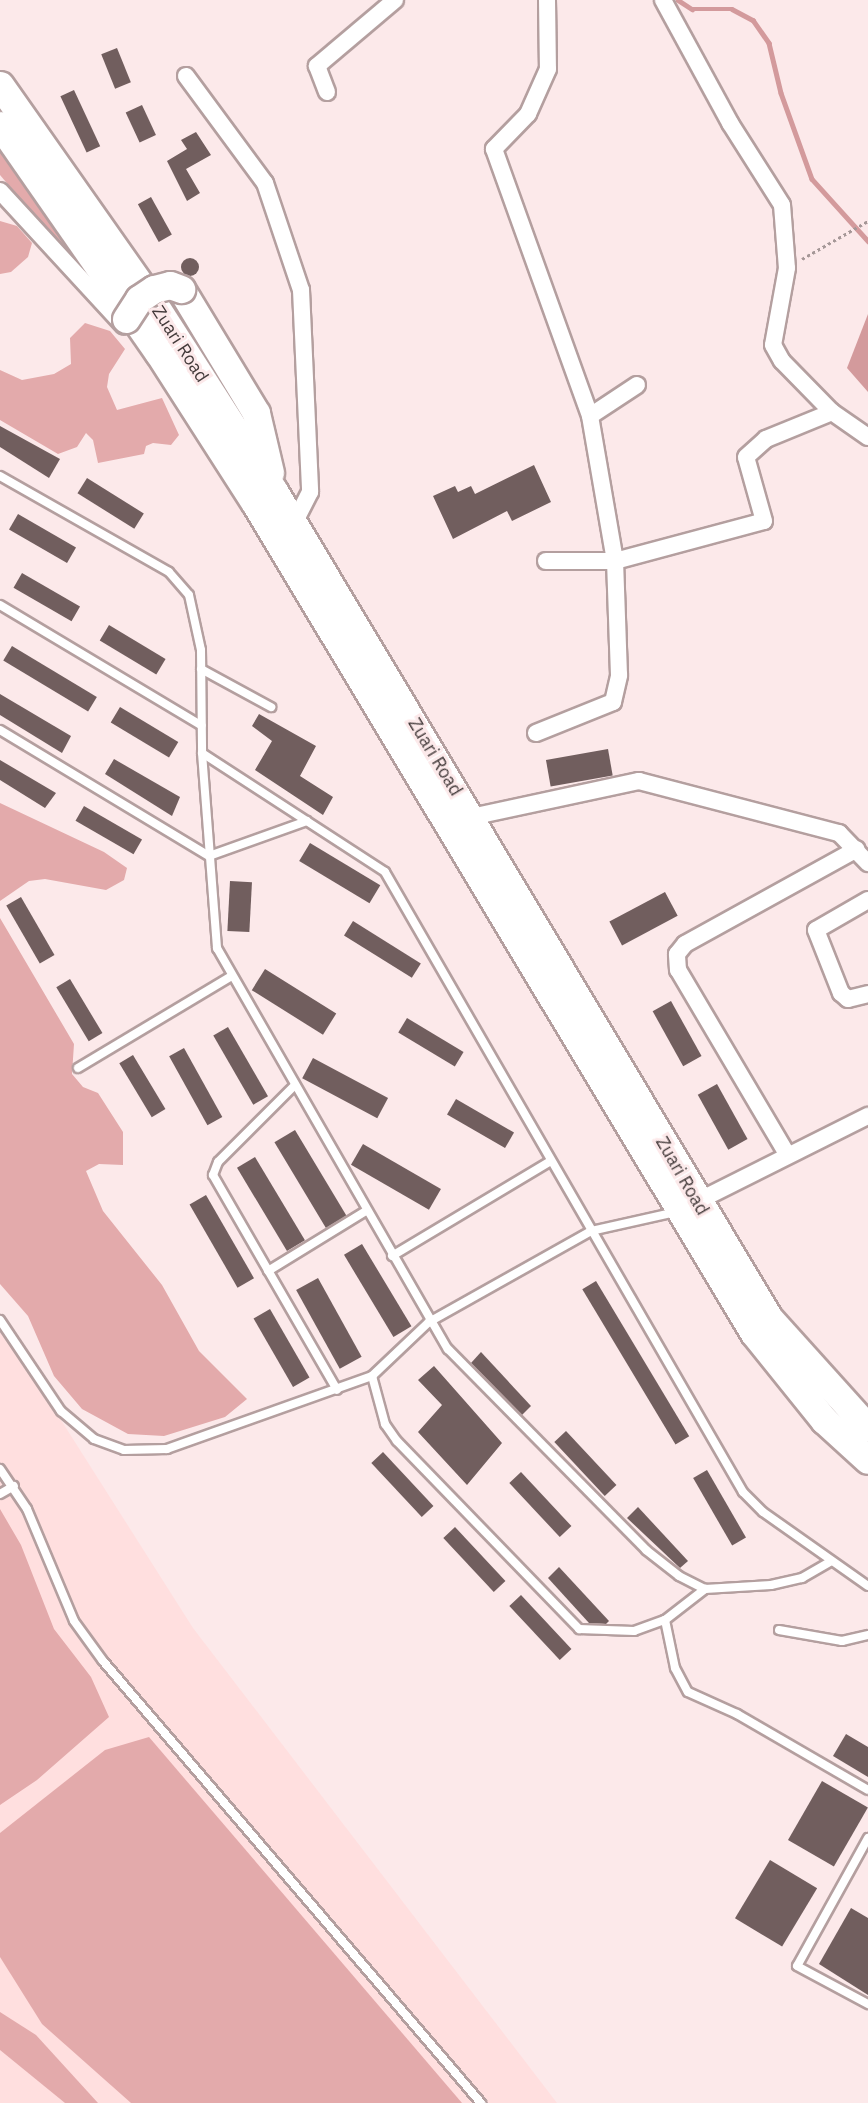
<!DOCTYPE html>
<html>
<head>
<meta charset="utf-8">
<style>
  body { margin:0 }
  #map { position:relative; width:868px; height:2103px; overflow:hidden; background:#fce9ea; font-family:"IBM Plex Sans",sans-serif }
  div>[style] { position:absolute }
  .built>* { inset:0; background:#ffdfdf }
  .forest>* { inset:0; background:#e3aaab }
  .water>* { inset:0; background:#d39a9c }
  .stream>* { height:4.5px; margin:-2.25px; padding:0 2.25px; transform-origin:2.25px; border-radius:2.25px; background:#d39a9c }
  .building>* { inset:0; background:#715e5e; transform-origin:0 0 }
  .round { border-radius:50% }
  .path>* { height:3px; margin-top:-1.5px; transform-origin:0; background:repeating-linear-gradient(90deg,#a59797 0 3px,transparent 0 6px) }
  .roads { filter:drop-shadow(2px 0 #b49f9f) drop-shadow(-2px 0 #b49f9f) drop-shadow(0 2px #b49f9f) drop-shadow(0 -2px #b49f9f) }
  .service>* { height:8px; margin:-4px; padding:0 4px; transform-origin:4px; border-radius:4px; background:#fff }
  .minor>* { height:16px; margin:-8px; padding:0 8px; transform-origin:8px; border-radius:8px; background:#fff }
  .trunk>* { height:27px; margin:-13.5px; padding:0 13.5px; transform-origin:13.5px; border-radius:13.5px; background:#fff }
  .bridges { filter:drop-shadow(2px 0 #b49f9f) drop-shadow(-2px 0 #b49f9f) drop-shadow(0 2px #b49f9f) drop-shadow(0 -2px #b49f9f) }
  .trunk-bridge>* { height:27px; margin:-13.5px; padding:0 13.5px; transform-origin:13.5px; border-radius:13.5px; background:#fff }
  span { translate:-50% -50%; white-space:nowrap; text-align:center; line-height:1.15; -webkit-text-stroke:6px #fce9ea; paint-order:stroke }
  .street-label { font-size:18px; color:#433a3a }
</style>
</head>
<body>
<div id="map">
  <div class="built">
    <div style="clip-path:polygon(0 1324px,193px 1628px,557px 2103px,0 2103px)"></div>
  </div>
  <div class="forest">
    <div style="clip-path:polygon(0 137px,100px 293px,0 175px)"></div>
    <div style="clip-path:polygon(0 221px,17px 226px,32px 243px,28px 257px,11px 272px,0 274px)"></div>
    <div style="clip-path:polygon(85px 323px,110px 331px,125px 349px,109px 374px,107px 387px,117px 410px,162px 398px,179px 435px,171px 445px,153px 443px,146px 446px,144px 454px,98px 463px,93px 440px,86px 433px,77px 447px,58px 454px,0 420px,0 370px,22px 380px,54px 374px,71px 364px,70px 338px)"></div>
    <div style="clip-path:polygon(0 803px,104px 852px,127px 868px,124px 880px,106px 890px,45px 879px,29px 881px,0 901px)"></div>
    <div style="clip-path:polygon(0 918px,74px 1044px,72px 1074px,83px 1087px,98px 1093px,123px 1132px,123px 1165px,99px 1164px,86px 1171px,103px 1211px,162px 1285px,199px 1351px,247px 1399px,225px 1417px,164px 1436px,128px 1434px,82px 1409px,54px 1376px,28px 1316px,0 1284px)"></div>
    <div style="clip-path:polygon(0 1509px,21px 1545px,54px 1629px,91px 1677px,109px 1717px,37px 1780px,0 1805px)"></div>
    <div style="clip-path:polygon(149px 1737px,462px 2103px,131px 2103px,42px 2024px,0 1957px,0 1833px,105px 1750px)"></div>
    <div style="clip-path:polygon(0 2012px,36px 2035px,98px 2103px,65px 2103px,0 2050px)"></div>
  </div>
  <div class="water">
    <div style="clip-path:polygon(868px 314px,868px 392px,847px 368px)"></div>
  </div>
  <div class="stream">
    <div style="left:678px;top:0;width:17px;rotate:33deg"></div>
    <div style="left:692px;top:9px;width:40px"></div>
    <div style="left:732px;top:9px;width:24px;rotate:28deg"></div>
    <div style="left:753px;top:20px;width:28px;rotate:55deg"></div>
    <div style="left:769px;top:43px;width:51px;rotate:76.5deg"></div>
    <div style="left:781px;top:93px;width:91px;rotate:70.2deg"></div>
    <div style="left:812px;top:179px;width:84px;rotate:47.9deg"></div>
  </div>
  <div class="building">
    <div style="left:117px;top:48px;width:37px;height:17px;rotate:68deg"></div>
    <div style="left:74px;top:90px;width:62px;height:15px;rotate:65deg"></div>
    <div style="left:142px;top:105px;width:33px;height:18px;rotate:65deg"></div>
    <div style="clip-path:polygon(196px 132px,211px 155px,186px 169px,200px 193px,187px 201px,167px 161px,187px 149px,181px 140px)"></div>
    <div style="left:151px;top:197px;width:43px;height:15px;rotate:61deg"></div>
    <div class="round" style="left:181px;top:258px;width:18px;height:18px"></div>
    <div style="clip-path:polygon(0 426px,60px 459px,49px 478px,0 447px)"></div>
    <div style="clip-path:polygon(534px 465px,551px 502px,512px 521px,507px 511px,453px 539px,433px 496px,455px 486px,458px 492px,471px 486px,475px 494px)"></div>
    <div style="left:87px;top:478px;width:67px;height:18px;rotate:32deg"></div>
    <div style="left:18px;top:514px;width:67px;height:18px;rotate:30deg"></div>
    <div style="left:22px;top:573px;width:67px;height:17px;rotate:30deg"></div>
    <div style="left:109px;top:625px;width:66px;height:18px;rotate:31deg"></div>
    <div style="left:12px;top:646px;width:99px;height:17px;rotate:31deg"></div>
    <div style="clip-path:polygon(0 694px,71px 736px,62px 753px,0 715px)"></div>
    <div style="left:120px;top:707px;width:68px;height:18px;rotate:31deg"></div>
    <div style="clip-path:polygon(259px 714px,316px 746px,300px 776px,333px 797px,323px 815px,255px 770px,272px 741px,252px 726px)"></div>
    <div style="left:608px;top:749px;width:27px;height:63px;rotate:80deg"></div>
    <div style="clip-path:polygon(114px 759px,180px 797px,172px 816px,105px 774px)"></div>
    <div style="clip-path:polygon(0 760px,56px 793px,45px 808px,0 780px)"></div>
    <div style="left:84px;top:806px;width:67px;height:17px;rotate:30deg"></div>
    <div style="left:310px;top:843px;width:82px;height:21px;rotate:31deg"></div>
    <div style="left:230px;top:881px;width:22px;height:50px;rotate:3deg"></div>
    <div style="left:665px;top:892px;width:27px;height:63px;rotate:62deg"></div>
    <div style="left:21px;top:897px;width:67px;height:17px;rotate:60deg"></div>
    <div style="left:353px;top:921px;width:80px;height:17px;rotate:32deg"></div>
    <div style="left:265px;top:969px;width:84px;height:25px;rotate:32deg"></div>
    <div style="left:70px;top:979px;width:63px;height:16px;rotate:59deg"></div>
    <div style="left:671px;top:1001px;width:63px;height:21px;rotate:61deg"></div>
    <div style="left:407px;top:1018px;width:66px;height:17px;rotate:31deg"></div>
    <div style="left:228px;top:1027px;width:80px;height:17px;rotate:60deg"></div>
    <div style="left:184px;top:1048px;width:79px;height:17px;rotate:61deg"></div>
    <div style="left:133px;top:1055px;width:63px;height:16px;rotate:59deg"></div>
    <div style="left:313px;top:1058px;width:85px;height:23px;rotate:28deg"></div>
    <div style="left:717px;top:1084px;width:63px;height:22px;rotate:61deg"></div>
    <div style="left:456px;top:1099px;width:67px;height:18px;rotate:30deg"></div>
    <div style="left:295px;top:1130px;width:100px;height:24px;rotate:59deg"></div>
    <div style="left:363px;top:1144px;width:90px;height:24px;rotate:30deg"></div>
    <div style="left:255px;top:1157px;width:97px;height:21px;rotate:59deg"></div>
    <div style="left:206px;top:1195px;width:96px;height:19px;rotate:60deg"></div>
    <div style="left:362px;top:1244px;width:96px;height:21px;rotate:59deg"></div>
    <div style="left:318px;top:1278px;width:90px;height:25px;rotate:61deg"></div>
    <div style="left:596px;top:1281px;width:181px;height:16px;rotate:59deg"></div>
    <div style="left:270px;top:1309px;width:79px;height:19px;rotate:60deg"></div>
    <div style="clip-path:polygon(481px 1352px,531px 1406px,522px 1415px,471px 1363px)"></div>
    <div style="clip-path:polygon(434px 1366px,502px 1443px,467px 1485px,418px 1432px,442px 1405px,418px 1380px)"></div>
    <div style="left:566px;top:1431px;width:74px;height:16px;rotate:47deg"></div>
    <div style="left:383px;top:1452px;width:74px;height:16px;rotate:47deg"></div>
    <div style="left:707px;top:1470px;width:78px;height:16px;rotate:60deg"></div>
    <div style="left:521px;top:1472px;width:74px;height:16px;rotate:47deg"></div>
    <div style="clip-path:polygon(638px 1507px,688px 1561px,680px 1568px,627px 1518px)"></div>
    <div style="left:455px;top:1527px;width:74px;height:16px;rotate:47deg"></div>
    <div style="clip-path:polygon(559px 1567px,609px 1621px,606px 1624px,589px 1623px,548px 1578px)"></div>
    <div style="left:521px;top:1595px;width:74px;height:16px;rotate:47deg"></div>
    <div style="clip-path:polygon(846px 1734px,868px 1747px,868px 1777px,833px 1756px)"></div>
    <div style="left:822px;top:1781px;width:53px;height:68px;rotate:30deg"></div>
    <div style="left:770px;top:1860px;width:55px;height:68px;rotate:31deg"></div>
    <div style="clip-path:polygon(851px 1908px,868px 1918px,868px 1995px,819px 1964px)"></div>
  </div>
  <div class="path">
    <div style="left:802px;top:259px;width:76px;rotate:-29.9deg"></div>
  </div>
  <div class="roads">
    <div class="service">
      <div style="left:0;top:476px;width:194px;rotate:29.6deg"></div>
      <div style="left:169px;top:572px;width:30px;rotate:49deg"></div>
      <div style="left:189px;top:595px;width:56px;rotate:77.7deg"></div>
      <div style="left:201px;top:650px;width:103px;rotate:89.4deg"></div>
      <div style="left:202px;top:753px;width:196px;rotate:85.6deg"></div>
      <div style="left:217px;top:948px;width:463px;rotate:60.1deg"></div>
      <div style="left:448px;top:1349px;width:282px;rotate:45.4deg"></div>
      <div style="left:646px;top:1550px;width:42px;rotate:38.2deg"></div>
      <div style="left:679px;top:1576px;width:29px;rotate:27deg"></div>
      <div style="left:705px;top:1589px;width:66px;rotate:-3.5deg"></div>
      <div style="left:771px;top:1585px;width:32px;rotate:-13deg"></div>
      <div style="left:802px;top:1578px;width:34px;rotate:-30deg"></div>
      <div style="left:0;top:605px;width:235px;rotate:30.9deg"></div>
      <div style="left:201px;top:669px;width:80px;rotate:28.5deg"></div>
      <div style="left:0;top:730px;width:244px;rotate:31.1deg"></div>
      <div style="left:209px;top:856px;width:104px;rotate:-19.7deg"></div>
      <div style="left:202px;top:753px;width:218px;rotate:33deg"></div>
      <div style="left:385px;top:872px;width:716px;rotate:60deg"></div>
      <div style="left:743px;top:1492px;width:28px;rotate:45deg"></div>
      <div style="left:763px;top:1512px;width:128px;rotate:35.2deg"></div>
      <div style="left:78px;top:1068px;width:177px;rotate:-30.9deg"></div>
      <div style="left:294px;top:1086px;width:107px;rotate:135deg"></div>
      <div style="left:218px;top:1162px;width:14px;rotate:111deg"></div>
      <div style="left:213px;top:1175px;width:248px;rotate:60deg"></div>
      <div style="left:392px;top:1256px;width:185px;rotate:-30.9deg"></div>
      <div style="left:268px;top:1271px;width:115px;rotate:-31.5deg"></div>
      <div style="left:0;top:1320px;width:110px;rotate:56.2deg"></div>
      <div style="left:61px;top:1411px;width:43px;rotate:40.3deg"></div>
      <div style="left:94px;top:1439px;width:32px;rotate:20deg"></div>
      <div style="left:124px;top:1450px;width:43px;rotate:-1.3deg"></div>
      <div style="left:167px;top:1449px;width:218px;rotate:-19.6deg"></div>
      <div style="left:372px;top:1376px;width:79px;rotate:-43.5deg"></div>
      <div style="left:429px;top:1322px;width:186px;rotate:-29.3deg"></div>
      <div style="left:591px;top:1231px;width:87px;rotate:-12.6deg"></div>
      <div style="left:372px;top:1376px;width:50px;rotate:74.8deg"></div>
      <div style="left:385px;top:1424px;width:21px;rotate:55deg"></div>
      <div style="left:397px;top:1441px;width:262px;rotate:45.9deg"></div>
      <div style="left:579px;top:1629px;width:55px;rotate:2.1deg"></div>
      <div style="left:634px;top:1631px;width:33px;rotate:-20deg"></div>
      <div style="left:665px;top:1620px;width:51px;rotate:-37.8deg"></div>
      <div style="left:0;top:1469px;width:48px;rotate:56deg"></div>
      <div style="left:27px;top:1509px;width:121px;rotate:67.2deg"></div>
      <div style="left:74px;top:1621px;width:49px;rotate:54.1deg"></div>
      <div style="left:103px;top:1661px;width:582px;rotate:49.46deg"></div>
      <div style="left:0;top:1494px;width:16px;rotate:-30deg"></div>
      <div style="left:665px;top:1620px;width:49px;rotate:78.2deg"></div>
      <div style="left:675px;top:1668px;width:27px;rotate:62deg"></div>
      <div style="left:688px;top:1692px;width:54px;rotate:24.2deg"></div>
      <div style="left:737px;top:1714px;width:151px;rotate:30.1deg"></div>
      <div style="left:779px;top:1630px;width:64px;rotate:9.9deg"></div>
      <div style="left:842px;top:1641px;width:27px;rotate:-13deg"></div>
      <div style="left:868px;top:1838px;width:146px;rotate:119deg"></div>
      <div style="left:797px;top:1966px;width:81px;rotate:28.2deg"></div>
    </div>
    <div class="minor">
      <div style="left:547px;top:0;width:69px;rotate:89.2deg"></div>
      <div style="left:548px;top:69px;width:49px;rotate:114deg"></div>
      <div style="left:528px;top:114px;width:49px;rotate:134.2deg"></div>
      <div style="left:494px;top:149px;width:284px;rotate:70.2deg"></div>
      <div style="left:663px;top:0;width:140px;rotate:61.4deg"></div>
      <div style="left:730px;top:123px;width:97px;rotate:57.6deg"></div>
      <div style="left:782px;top:205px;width:63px;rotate:85.5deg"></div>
      <div style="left:787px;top:268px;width:78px;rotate:100.3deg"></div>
      <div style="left:773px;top:345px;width:18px;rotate:61deg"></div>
      <div style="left:782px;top:361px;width:71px;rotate:45.6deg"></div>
      <div style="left:832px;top:412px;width:44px;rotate:34.8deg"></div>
      <div style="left:186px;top:76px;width:133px;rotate:53.6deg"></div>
      <div style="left:265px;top:183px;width:113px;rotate:71.4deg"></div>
      <div style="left:301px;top:290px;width:202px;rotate:87.4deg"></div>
      <div style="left:310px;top:492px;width:36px;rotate:117deg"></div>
      <div style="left:327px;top:92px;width:28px;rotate:-111deg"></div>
      <div style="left:317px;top:66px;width:102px;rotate:-40.2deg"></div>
      <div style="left:0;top:191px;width:183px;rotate:47.4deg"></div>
      <div style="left:637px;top:385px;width:56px;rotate:146.6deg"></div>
      <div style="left:590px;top:416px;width:147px;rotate:80.2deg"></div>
      <div style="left:615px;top:561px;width:154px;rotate:-15deg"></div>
      <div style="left:764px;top:521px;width:66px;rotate:-105.7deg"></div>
      <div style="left:746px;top:457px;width:27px;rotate:-42deg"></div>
      <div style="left:766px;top:439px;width:71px;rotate:-22.2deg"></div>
      <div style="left:536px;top:733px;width:83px;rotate:-21.9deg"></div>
      <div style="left:613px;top:702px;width:28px;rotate:-77deg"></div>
      <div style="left:619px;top:675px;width:114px;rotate:-92deg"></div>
      <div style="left:615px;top:561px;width:69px;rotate:180deg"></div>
      <div style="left:471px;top:817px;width:172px;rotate:-12.1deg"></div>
      <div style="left:639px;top:781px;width:207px;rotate:14.6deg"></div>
      <div style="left:839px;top:833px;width:42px;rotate:46deg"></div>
      <div style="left:868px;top:900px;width:60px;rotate:150deg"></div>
      <div style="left:816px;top:930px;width:68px;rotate:68.4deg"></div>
      <div style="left:841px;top:993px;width:9px;rotate:41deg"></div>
      <div style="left:848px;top:999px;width:21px;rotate:-14deg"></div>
      <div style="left:787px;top:1154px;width:214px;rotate:-120.6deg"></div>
      <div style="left:678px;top:970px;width:16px;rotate:-94deg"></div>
      <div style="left:677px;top:954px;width:13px;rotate:-51deg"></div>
      <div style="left:685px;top:944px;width:196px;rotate:-28.9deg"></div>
      <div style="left:692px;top:1204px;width:197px;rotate:-26.6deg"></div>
    </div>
    <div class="trunk">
      <div style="left:0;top:85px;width:268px;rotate:54.9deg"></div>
      <div style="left:154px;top:304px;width:222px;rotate:57.3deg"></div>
      <div style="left:274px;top:491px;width:964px;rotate:59.1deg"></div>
      <div style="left:769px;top:1318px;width:148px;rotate:48deg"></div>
      <div style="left:0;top:125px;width:277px;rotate:55.2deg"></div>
      <div style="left:158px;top:352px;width:179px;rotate:57.3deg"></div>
      <div style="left:255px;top:503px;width:968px;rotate:58.99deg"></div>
      <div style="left:754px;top:1333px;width:112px;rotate:51.2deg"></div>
      <div style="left:824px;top:1420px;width:59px;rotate:42.3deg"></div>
      <div style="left:181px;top:289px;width:145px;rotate:58.8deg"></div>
      <div style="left:256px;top:413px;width:61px;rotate:76.7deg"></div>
    </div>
  </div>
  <div class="bridges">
    <div class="trunk-bridge">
      <div style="left:126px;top:319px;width:24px;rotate:-57deg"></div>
      <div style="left:139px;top:299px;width:18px;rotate:-34deg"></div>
      <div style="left:154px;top:289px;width:16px;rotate:-14deg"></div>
      <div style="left:170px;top:285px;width:12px;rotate:20deg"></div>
    </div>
  </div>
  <div class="street-label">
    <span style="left:180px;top:344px;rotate:57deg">Zuari Road</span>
    <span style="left:435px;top:757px;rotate:59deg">Zuari Road</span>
    <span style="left:682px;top:1176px;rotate:60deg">Zuari Road</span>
  </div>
</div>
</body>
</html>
